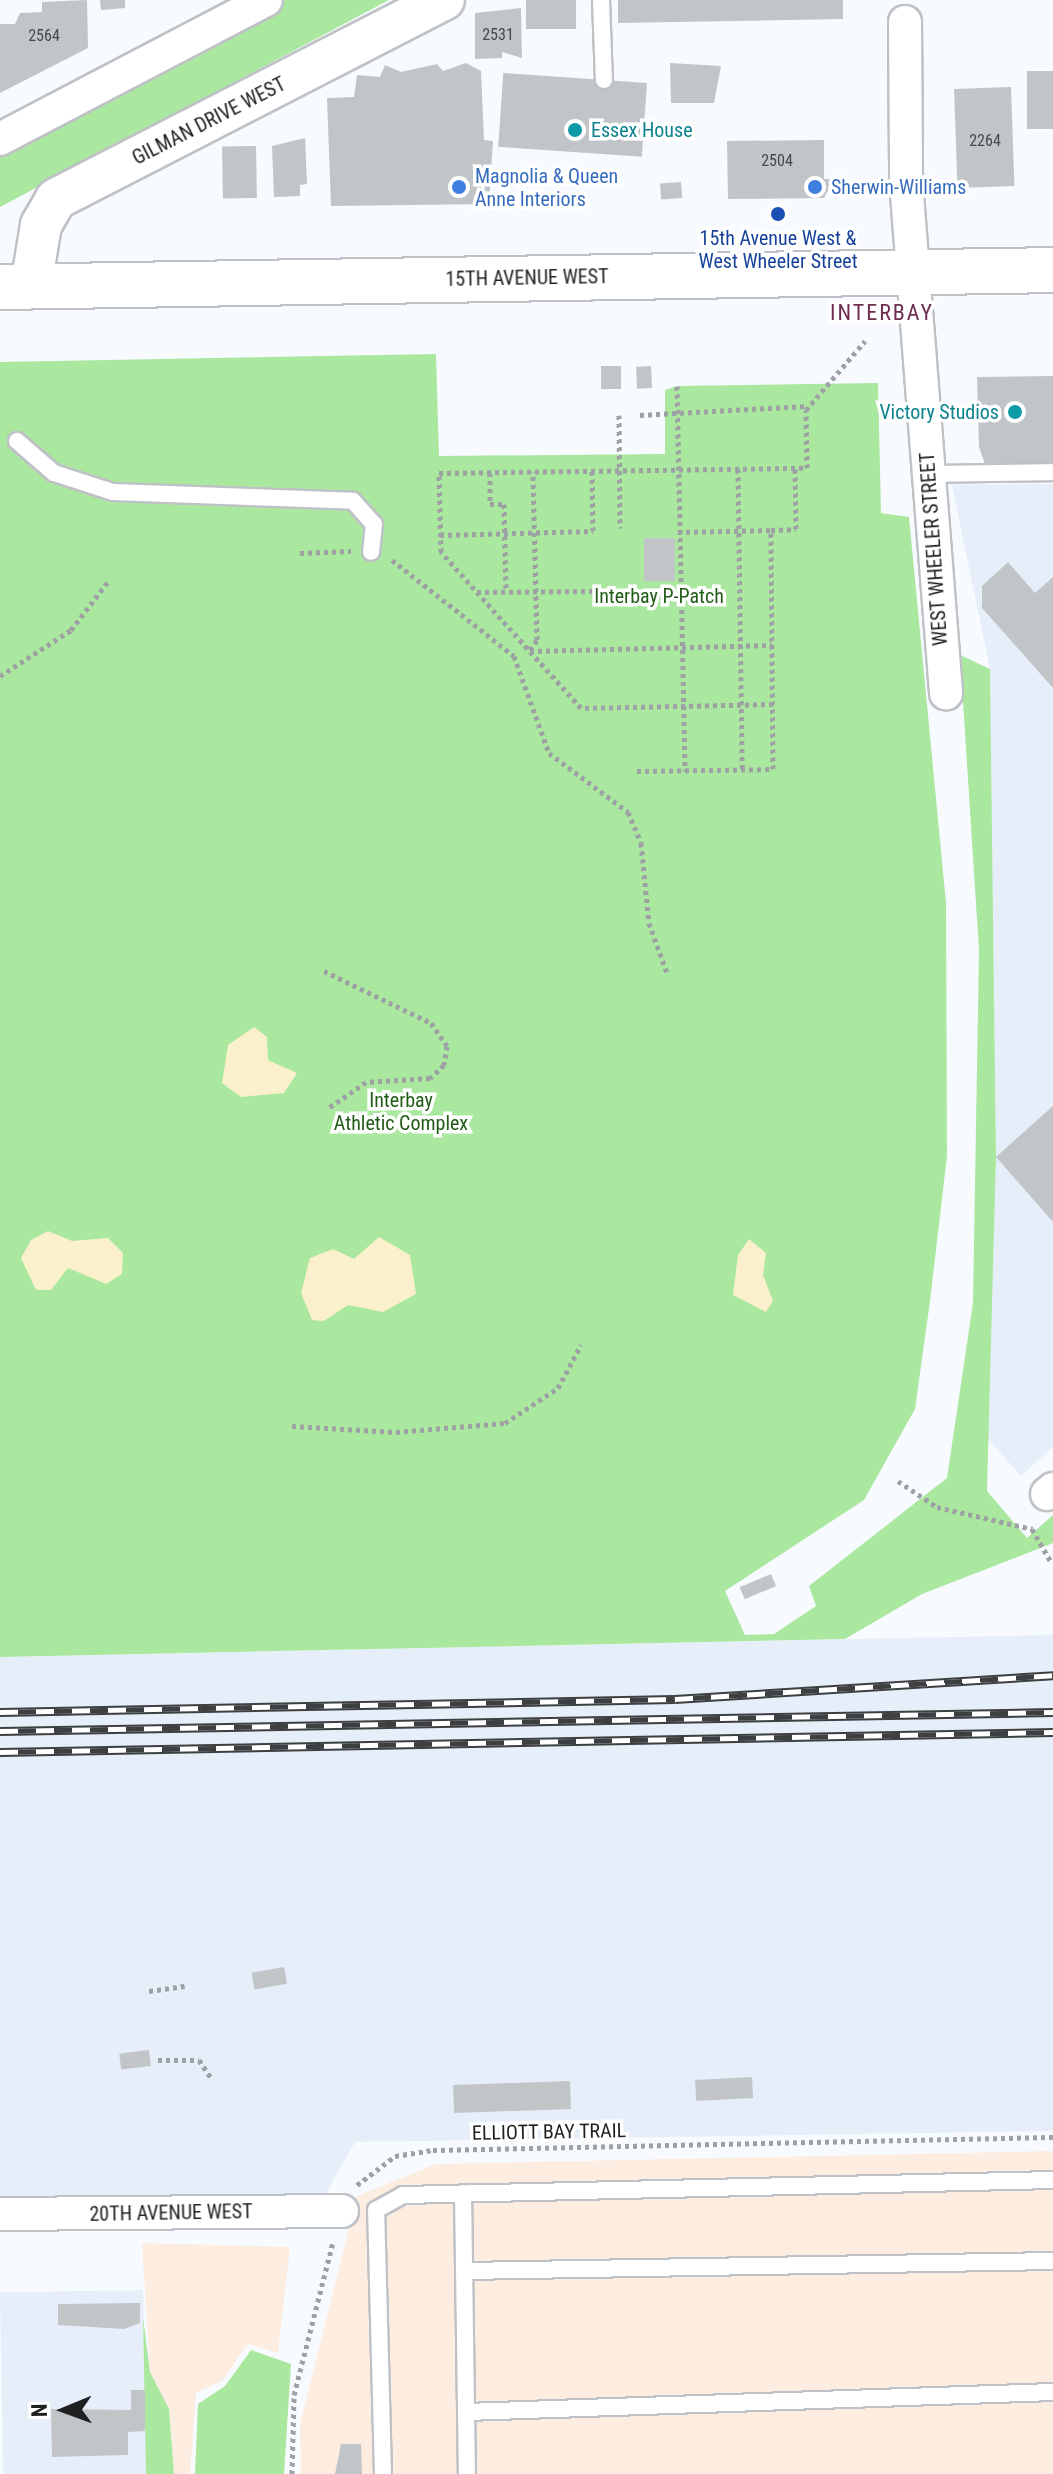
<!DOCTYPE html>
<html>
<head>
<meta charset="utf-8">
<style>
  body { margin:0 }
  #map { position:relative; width:1053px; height:2474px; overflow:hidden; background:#f7fafe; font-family:"Roboto Condensed",sans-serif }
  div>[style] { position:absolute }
  .built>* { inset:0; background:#e6eff9; transform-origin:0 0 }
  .industrial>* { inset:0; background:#fcede0 }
  .green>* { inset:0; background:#aae79f }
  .sand>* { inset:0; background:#faf0cb }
  .building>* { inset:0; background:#c1c5c8; transform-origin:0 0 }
  .path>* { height:5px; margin-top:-2.5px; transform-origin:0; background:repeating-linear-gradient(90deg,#9ea1a4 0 4px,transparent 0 8px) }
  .roads { filter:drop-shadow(2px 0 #bec1c5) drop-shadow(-2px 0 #bec1c5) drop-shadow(0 2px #bec1c5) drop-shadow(0 -2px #bec1c5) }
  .service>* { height:16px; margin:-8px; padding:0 8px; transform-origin:8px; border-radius:8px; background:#fff }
  .minor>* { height:32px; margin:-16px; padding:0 16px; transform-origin:16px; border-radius:16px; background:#fff }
  .tertiary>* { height:40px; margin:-20px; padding:0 20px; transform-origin:20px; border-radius:20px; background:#fff }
  .primary>* { height:44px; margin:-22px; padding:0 22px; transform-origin:22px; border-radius:22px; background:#fff }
  .rail>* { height:9px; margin-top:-4.5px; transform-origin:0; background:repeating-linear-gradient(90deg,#fff 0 18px,#3d3f40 0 36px); box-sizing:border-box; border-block:2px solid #3d3f40 }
  .dots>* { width:22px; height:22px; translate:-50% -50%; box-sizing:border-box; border:4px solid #fff; border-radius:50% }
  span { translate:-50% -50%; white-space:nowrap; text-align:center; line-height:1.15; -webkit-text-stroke:7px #fff; paint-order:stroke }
  .number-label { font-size:16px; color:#47494b }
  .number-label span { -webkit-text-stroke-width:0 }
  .street-label { font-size:20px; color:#1e2021 }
  .culture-label { font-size:20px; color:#0d838f }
  .left { translate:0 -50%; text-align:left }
  .right { translate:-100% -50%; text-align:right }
  .shop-label { font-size:20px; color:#366cbe }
  .transit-label { font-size:20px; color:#164399 }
  .park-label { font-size:20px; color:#215c17 }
  .neighbourhood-label { font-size:22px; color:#6d2d4e; letter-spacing:2px }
  .north { position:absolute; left:24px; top:2370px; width:80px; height:80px; -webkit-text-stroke:6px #fff; paint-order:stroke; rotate:269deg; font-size:22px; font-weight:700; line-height:32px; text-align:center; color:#1e2021 }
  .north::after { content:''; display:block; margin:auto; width:28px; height:36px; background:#1e2021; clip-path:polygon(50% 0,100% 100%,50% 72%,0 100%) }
</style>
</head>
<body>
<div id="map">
  <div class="built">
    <div style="clip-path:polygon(1053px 484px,1053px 1447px,1021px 1476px,988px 1439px,996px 1157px,990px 669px,952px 485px)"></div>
    <div style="clip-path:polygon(1053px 1635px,1053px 2131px,355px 2142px,319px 2206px,0 2208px,0 1657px)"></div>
    <div style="left:143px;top:2290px;width:184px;height:143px;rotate:89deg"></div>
  </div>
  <div class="industrial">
    <div style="clip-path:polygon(1053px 2151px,1053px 2474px,301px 2474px,300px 2424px,357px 2196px,436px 2164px)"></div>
    <div style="clip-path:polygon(142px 2243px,290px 2247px,278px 2353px,248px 2344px,222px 2381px,196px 2393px,190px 2474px,174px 2474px,169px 2409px,150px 2372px)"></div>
  </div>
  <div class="green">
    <div style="clip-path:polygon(281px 0,389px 0,0 207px,0 149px)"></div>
    <div style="clip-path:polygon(436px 354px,439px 456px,665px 454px,665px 390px,677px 386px,878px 383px,881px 513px,909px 517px,946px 903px,947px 1156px,930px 1301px,915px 1409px,864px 1500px,725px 1591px,745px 1635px,774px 1634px,816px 1606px,809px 1586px,947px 1478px,973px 1303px,979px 950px,960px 655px,990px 669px,996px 1157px,987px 1491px,1027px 1538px,1053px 1515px,1053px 1543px,922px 1594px,845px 1639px,0 1657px,0 362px)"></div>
    <div style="clip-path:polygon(143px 2317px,150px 2372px,169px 2409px,174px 2474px,146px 2474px)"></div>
    <div style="clip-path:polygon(251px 2350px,291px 2364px,284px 2474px,195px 2474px,198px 2404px,225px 2386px)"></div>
  </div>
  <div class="sand">
    <div style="clip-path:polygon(254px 1027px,267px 1037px,268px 1060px,297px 1073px,284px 1093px,241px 1097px,222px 1083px,228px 1045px)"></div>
    <div style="clip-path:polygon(48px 1231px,72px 1241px,108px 1238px,123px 1253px,122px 1274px,106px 1284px,68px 1268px,51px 1290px,36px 1290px,21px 1258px,31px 1240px)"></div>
    <div style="clip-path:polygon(379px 1237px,410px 1255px,416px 1294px,383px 1312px,348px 1305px,324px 1321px,312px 1320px,301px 1293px,310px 1258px,333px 1249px,354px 1259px)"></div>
    <div style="clip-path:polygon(749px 1239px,766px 1253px,763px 1275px,773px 1301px,766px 1312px,733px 1295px,738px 1255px)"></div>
  </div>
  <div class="building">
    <div style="clip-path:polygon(87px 0,88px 48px,0 93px,0 24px,15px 24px,20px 13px,42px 12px,42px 2px)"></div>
    <div style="clip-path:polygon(100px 0,125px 0,125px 8px,101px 10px)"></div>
    <div style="left:526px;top:0;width:50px;height:29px"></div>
    <div style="clip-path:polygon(618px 0,843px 0,843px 19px,618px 23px)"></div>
    <div style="clip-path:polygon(521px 8px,522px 58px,502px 52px,502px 58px,475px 59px,475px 13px)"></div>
    <div style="clip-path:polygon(466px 63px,481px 71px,484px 140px,493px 141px,489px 204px,331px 206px,327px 98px,354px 97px,357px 75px,380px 77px,385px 65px,401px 72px,437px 64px,443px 71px)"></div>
    <div style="clip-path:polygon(670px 63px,721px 66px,714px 103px,671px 103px)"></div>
    <div style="left:1027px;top:71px;width:26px;height:58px"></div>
    <div style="left:647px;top:83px;width:74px;height:144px;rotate:94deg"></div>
    <div style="left:1011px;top:87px;width:99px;height:57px;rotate:88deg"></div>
    <div style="clip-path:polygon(305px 138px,307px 184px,300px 185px,300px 196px,274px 197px,272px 146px)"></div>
    <div style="clip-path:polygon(824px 140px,824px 179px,834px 179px,824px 198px,728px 199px,727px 141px)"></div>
    <div style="left:256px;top:146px;width:52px;height:34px;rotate:89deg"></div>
    <div style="left:681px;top:182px;width:16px;height:21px;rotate:86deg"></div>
    <div style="left:601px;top:366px;width:20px;height:23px"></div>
    <div style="left:651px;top:366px;width:22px;height:15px;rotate:87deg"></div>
    <div style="clip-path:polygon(1053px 376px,1053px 465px,986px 467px,979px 447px,977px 377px)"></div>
    <div style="left:644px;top:538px;width:31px;height:43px"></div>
    <div style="clip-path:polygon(1008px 562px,1035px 593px,1053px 577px,1053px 688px,982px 608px,982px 586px)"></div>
    <div style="clip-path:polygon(1053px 1106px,1053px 1222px,996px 1157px)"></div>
    <div style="left:771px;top:1574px;width:13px;height:34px;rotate:67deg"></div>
    <div style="left:284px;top:1967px;width:17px;height:33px;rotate:80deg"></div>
    <div style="left:149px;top:2050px;width:16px;height:30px;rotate:83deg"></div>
    <div style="left:752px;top:2077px;width:21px;height:57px;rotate:87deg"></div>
    <div style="left:570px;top:2081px;width:28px;height:117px;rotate:88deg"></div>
    <div style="clip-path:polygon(140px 2303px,140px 2323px,124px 2329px,58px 2325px,58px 2304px)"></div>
    <div style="clip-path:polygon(131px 2390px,145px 2390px,145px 2431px,128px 2432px,128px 2455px,52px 2457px,51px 2409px,131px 2410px)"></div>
    <div style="clip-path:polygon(341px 2444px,361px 2444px,362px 2474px,335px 2474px)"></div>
  </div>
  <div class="path">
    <div style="left:677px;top:386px;width:385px;rotate:88.8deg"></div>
    <div style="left:619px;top:415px;width:113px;rotate:89.5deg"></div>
    <div style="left:640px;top:415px;width:167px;rotate:-3.1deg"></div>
    <div style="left:738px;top:469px;width:301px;rotate:89.2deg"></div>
    <div style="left:490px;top:473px;width:31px;rotate:90deg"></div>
    <div style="left:490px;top:504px;width:14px"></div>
    <div style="left:504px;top:504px;width:87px;rotate:88.7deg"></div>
    <div style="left:678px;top:532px;width:93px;rotate:-1.2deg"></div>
    <div style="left:440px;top:535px;width:153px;rotate:-1.5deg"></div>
    <div style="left:593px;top:531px;width:60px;rotate:-91deg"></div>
    <div style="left:300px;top:553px;width:51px;rotate:-2.2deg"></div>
    <div style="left:392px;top:560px;width:155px;rotate:38.2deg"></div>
    <div style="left:514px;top:656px;width:103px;rotate:70.2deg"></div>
    <div style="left:549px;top:753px;width:99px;rotate:36.8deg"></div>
    <div style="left:628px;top:812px;width:34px;rotate:67deg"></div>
    <div style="left:641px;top:843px;width:80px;rotate:84.3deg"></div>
    <div style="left:649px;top:923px;width:56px;rotate:70.3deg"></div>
    <div style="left:477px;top:592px;width:115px;rotate:-0.5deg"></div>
    <div style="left:530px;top:650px;width:12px;rotate:-55deg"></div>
    <div style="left:537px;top:640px;width:168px;rotate:-91.4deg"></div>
    <div style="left:530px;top:651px;width:242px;rotate:-1.4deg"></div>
    <div style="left:0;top:676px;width:85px;rotate:-32.9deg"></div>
    <div style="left:71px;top:630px;width:64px;rotate:-52.6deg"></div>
    <div style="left:773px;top:704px;width:192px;rotate:178.8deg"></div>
    <div style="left:581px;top:708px;width:210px;rotate:-131.9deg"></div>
    <div style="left:441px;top:552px;width:79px;rotate:-91.5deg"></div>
    <div style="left:439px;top:473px;width:368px;rotate:-0.8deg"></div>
    <div style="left:807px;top:468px;width:58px;rotate:-91deg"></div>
    <div style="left:806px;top:410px;width:91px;rotate:-49.5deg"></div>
    <div style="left:637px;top:771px;width:136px;rotate:-0.8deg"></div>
    <div style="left:773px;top:769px;width:239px;rotate:-90.5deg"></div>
    <div style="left:771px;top:530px;width:25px;rotate:-2deg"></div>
    <div style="left:796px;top:529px;width:61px;rotate:-90.9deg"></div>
    <div style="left:324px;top:971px;width:119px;rotate:25.9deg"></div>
    <div style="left:431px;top:1023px;width:28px;rotate:55deg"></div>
    <div style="left:447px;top:1046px;width:19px;rotate:99deg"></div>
    <div style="left:444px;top:1065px;width:19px;rotate:137deg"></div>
    <div style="left:430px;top:1078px;width:64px;rotate:176.4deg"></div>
    <div style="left:366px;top:1082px;width:47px;rotate:145.3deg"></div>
    <div style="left:292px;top:1426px;width:104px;rotate:3.3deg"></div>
    <div style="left:396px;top:1432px;width:109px;rotate:-4.7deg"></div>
    <div style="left:505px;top:1423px;width:64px;rotate:-33.4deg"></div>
    <div style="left:558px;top:1388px;width:49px;rotate:-61.9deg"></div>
    <div style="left:898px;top:1481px;width:47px;rotate:33.7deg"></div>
    <div style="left:937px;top:1507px;width:98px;rotate:13deg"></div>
    <div style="left:1032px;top:1529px;width:38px;rotate:60deg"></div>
    <div style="left:149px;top:1991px;width:36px;rotate:-8deg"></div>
    <div style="left:158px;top:2060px;width:41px"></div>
    <div style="left:199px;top:2060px;width:23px;rotate:56deg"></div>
    <div style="left:357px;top:2185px;width:48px;rotate:-37.3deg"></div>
    <div style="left:395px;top:2156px;width:38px;rotate:-9deg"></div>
    <div style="left:433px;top:2150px;width:620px;rotate:-1.2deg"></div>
    <div style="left:292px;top:2474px;width:79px;rotate:-88.5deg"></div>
    <div style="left:294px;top:2395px;width:158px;rotate:-75.7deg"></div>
  </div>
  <div class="roads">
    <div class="service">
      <div style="left:601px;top:0;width:80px;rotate:87.9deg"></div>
      <div style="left:17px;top:441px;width:49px;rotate:40.9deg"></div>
      <div style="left:54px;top:473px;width:62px;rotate:17.9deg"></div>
      <div style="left:113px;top:492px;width:240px;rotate:2.1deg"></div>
      <div style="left:353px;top:501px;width:31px;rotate:48deg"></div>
      <div style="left:374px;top:524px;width:28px;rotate:96deg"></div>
      <div style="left:928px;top:474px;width:125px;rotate:-0.9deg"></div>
      <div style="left:463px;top:2193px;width:281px;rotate:89.2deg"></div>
      <div style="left:464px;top:2271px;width:589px;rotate:-0.97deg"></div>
      <div style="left:466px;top:2412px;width:587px;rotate:-1.95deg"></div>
      <div style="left:383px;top:2474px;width:264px;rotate:-91.5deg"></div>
      <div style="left:376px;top:2210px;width:31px;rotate:-29deg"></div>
      <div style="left:403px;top:2195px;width:650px;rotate:-1.32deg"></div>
    </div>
    <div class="minor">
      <div style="left:905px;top:22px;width:160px;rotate:89.6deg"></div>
      <div style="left:906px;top:182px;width:513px;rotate:85.52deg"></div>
      <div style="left:0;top:139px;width:300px;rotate:-27.6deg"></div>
      <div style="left:1047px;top:1494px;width:8px;rotate:-40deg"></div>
      <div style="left:0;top:2214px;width:342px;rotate:-0.5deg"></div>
    </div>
    <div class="tertiary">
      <div style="left:31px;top:286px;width:62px;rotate:-80.7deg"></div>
      <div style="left:41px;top:225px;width:30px;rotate:-60deg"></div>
      <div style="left:56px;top:199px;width:436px;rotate:-27.2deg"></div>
    </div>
    <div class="primary">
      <div style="left:0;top:287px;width:1053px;rotate:-0.92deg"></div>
    </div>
  </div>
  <div class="rail">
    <div style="left:0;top:1712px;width:675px;rotate:-1.1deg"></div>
    <div style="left:675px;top:1699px;width:379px;rotate:-3.6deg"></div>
    <div style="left:0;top:1731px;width:1053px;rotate:-1.03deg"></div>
    <div style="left:0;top:1752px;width:1053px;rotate:-1.09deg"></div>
  </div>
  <div class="dots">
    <div style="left:575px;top:130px;background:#0f9aa8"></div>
    <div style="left:459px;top:187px;background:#3f7fe0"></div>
    <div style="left:815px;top:187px;background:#3f7fe0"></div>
    <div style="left:778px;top:214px;background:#1a4fb4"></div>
    <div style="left:1015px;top:412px;background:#0f9aa8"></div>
  </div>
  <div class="number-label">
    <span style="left:498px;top:35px">2531</span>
    <span style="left:44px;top:36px">2564</span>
    <span style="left:985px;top:141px">2264</span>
    <span style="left:777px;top:161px">2504</span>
  </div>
  <div class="street-label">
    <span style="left:209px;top:121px;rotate:-27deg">GILMAN DRIVE WEST</span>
    <span style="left:527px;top:278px;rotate:-1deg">15TH AVENUE WEST</span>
    <span style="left:934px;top:549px;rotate:-94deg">WEST WHEELER STREET</span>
    <span style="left:549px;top:2132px;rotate:-1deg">ELLIOTT BAY TRAIL</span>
    <span style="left:171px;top:2213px;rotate:-1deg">20TH AVENUE WEST</span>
  </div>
  <div class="culture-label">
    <span class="left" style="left:591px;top:130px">Essex House</span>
    <span class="right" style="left:999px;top:412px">Victory Studios</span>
  </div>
  <div class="shop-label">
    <span class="left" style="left:475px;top:188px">Magnolia &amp; Queen<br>Anne Interiors</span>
    <span class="left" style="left:831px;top:187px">Sherwin-Williams</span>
  </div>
  <div class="transit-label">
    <span style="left:778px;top:250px">15th Avenue West &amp;<br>West Wheeler Street</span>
  </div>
  <div class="park-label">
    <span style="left:659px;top:596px">Interbay P-Patch</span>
    <span style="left:401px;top:1112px">Interbay<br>Athletic Complex</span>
  </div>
  <div class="neighbourhood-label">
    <span style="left:882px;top:313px">INTERBAY</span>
  </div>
  <div class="north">N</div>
</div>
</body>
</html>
